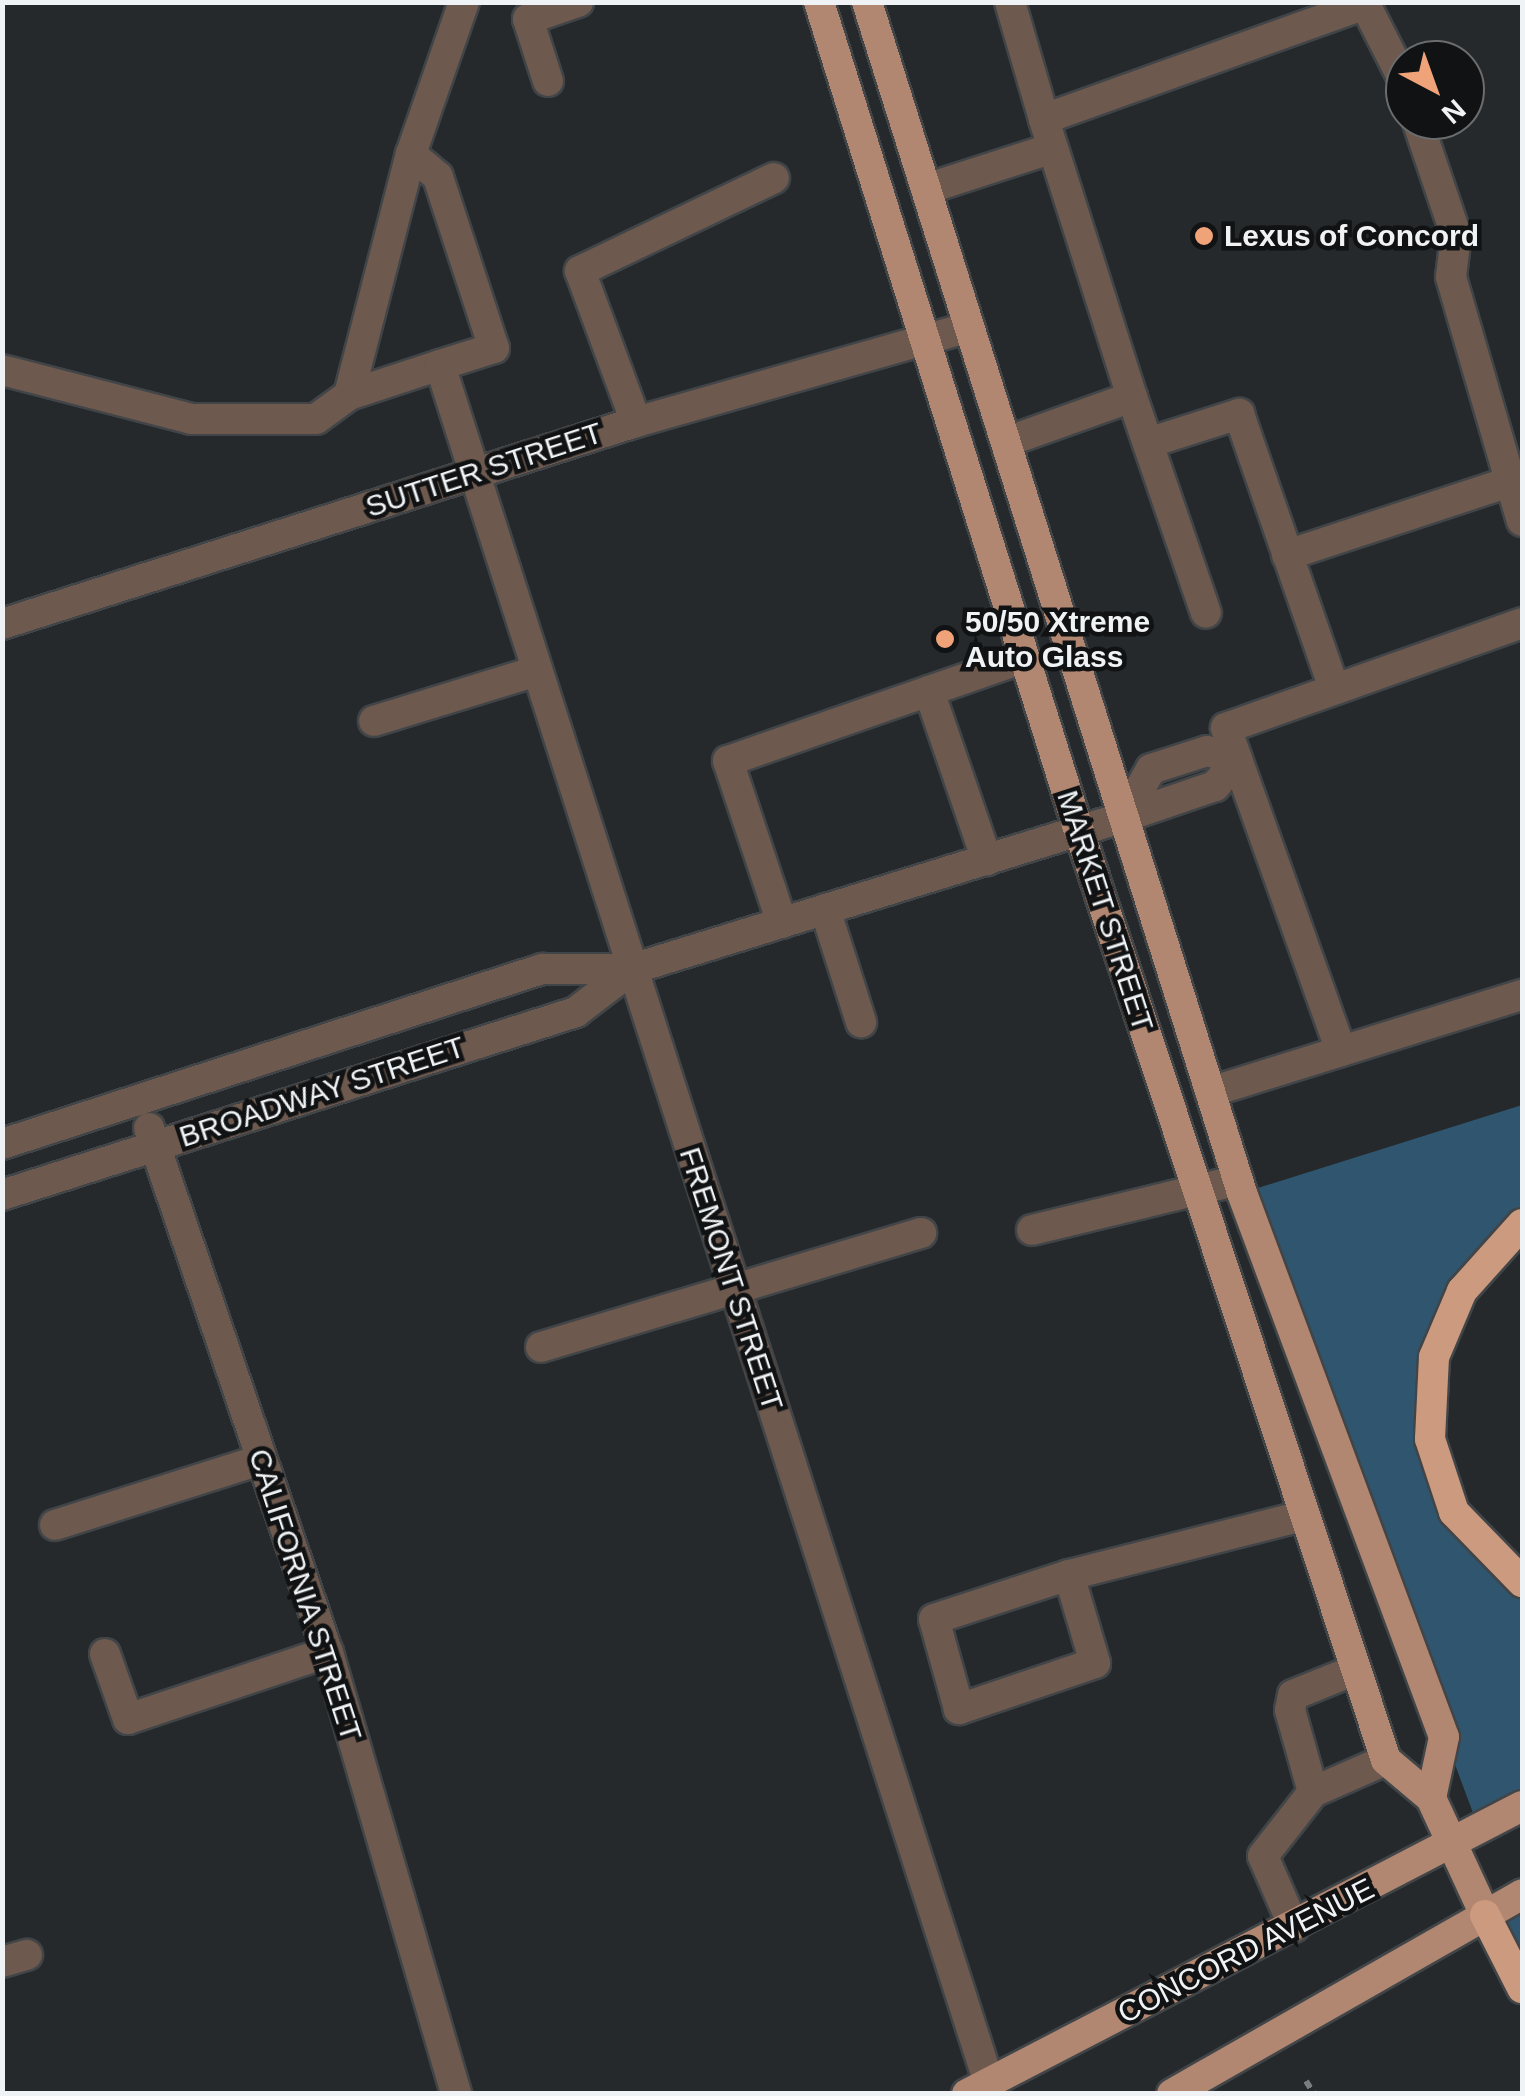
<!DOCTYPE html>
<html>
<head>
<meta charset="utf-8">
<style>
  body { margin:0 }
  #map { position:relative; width:1525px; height:2096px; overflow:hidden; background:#25292c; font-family:Helvetica,sans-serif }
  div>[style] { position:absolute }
  .green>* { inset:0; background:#2f556f }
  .path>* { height:6px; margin-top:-3px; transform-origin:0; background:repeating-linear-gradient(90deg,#7a7d80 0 8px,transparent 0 13px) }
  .roads { filter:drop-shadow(2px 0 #414548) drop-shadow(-2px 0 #414548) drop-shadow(0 2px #414548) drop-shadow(0 -2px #414548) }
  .minor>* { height:30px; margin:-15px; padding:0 15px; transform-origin:15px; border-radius:15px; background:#6d594e }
  .major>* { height:30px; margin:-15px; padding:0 15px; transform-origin:15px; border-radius:15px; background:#b18771 }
  .highway>* { height:30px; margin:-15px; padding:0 15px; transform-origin:15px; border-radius:15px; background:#cc9a7e }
  .dots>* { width:28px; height:28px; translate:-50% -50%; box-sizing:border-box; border:5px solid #101213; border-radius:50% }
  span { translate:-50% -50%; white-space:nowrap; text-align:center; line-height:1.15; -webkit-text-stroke:9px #101213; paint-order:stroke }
  .poi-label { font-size:30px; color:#f0f3f5; font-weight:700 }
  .left { translate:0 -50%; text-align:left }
  .street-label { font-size:30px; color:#f0f3f5 }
  .frame { position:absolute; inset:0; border:5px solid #f0f3f5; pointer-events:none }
  .north { position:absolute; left:1385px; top:40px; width:100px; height:100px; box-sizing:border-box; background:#101213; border:2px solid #6a6c6d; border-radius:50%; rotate:139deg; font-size:28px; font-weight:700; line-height:40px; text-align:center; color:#f0f3f5 }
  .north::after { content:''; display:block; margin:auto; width:35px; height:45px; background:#f0a378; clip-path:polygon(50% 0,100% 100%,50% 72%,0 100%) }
</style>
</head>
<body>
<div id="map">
  <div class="green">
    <div style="clip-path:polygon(1522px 1105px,1522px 1224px,1434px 1358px,1454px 1512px,1522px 1582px,1522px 1806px,1479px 1829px,1242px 1193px)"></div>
    <div style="clip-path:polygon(1522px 1894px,1522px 1988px,1485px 1915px)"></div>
  </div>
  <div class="path">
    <div style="left:1306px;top:2081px;width:15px;rotate:58deg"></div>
  </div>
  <div class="roads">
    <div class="minor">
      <div style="left:1010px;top:2px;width:122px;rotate:73.8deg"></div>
      <div style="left:548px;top:81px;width:65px;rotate:-107.9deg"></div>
      <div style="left:528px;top:19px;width:53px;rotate:-18.8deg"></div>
      <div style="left:1417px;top:120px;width:121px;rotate:71.3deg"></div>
      <div style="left:1456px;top:235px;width:42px;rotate:96.8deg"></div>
      <div style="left:1451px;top:277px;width:254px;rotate:73.8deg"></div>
      <div style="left:411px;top:154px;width:161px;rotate:-70.8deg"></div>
      <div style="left:926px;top:189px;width:133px;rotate:-17.9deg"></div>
      <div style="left:440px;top:365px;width:96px;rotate:161.8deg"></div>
      <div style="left:349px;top:395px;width:249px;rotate:-75.6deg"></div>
      <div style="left:411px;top:154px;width:35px;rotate:40deg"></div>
      <div style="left:438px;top:177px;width:180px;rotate:71.9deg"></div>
      <div style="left:494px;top:348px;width:57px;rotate:162.5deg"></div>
      <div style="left:440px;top:365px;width:1804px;rotate:72.28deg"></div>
      <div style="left:2px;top:370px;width:195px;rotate:14.5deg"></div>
      <div style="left:191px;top:419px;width:125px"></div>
      <div style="left:316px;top:419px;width:41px;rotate:-36deg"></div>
      <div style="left:1132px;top:397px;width:228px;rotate:71.1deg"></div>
      <div style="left:636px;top:422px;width:161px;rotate:-110.3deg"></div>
      <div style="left:580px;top:271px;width:215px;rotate:-25.6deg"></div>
      <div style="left:1006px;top:442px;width:134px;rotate:-19.7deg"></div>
      <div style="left:1132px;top:397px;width:292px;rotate:-107.6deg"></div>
      <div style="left:1044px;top:119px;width:341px;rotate:-19.7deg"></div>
      <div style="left:1365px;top:4px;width:89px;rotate:63.1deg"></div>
      <div style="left:1148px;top:443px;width:96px;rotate:-17.7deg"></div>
      <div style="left:1239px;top:414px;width:291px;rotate:70.9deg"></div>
      <div style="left:1287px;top:555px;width:234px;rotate:-18.2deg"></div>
      <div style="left:2px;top:624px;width:665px;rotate:-17.67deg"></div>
      <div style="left:636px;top:422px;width:346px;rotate:-15.9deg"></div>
      <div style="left:929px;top:691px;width:179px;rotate:71.1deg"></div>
      <div style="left:374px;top:721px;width:170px;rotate:-17.1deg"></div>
      <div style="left:1207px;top:751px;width:31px;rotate:15deg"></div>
      <div style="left:1237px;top:759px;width:35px;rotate:129deg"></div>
      <div style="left:1215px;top:786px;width:96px;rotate:161.2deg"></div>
      <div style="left:1124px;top:817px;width:55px;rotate:-60.6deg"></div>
      <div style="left:1151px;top:769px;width:59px;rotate:-17.8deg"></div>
      <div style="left:825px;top:909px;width:119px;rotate:72.3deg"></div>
      <div style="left:782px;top:923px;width:171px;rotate:-108.4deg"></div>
      <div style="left:728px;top:761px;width:313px;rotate:-19.2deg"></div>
      <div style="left:632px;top:969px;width:515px;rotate:-17.17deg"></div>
      <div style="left:1341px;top:1051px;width:343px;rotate:-109.6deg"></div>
      <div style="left:1226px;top:728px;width:314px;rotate:-19.5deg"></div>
      <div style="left:1210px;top:1092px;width:327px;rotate:-17.3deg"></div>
      <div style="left:149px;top:1128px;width:558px;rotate:71.18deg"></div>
      <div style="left:329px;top:1656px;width:456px;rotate:73.8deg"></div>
      <div style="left:2px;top:1144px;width:568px;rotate:-17.96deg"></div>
      <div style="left:542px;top:969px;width:90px"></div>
      <div style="left:632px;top:969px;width:71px;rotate:142.5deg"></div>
      <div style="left:576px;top:1012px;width:602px;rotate:162.32deg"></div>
      <div style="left:1032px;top:1230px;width:212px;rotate:-13.6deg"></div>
      <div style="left:541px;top:1347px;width:397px;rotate:-16.7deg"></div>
      <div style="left:55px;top:1525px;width:215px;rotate:-17.6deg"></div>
      <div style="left:1069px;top:1575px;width:92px;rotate:73.5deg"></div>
      <div style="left:1095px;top:1663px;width:144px;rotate:161.3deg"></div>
      <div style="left:959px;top:1709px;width:93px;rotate:-105.5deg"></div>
      <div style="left:934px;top:1619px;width:142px;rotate:-18.1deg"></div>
      <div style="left:1069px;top:1575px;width:241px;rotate:-14.2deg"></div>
      <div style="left:105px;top:1654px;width:69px;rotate:70.5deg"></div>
      <div style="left:128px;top:1719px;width:211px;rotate:-18.5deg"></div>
      <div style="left:1313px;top:1792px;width:85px;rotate:-105.7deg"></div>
      <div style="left:1290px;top:1710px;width:15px;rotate:-79deg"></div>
      <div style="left:1293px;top:1695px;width:67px;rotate:-22deg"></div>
      <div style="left:1294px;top:1927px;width:77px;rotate:-113.6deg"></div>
      <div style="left:1263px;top:1856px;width:81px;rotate:-52deg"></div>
      <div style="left:1313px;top:1792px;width:80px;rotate:-23.7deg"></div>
      <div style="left:2px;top:1962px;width:26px;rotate:-16deg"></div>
    </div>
    <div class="major">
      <div style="left:819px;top:2px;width:869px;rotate:72.59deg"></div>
      <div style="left:1079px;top:831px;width:978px;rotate:71.71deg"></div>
      <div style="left:1386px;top:1760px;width:59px;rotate:40.2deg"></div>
      <div style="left:1431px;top:1798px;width:129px;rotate:65.2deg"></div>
      <div style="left:867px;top:2px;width:1249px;rotate:72.52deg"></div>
      <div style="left:1242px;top:1193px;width:580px;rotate:69.63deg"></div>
      <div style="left:1444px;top:1737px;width:62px;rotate:102deg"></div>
      <div style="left:967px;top:2094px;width:625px;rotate:-27.43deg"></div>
      <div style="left:1172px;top:2094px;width:403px;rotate:-29.7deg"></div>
    </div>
    <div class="highway">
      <div style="left:1522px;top:1224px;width:90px;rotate:131.8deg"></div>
      <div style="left:1462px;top:1291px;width:72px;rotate:113deg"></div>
      <div style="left:1434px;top:1357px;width:82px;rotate:92.8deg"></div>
      <div style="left:1430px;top:1439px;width:77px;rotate:71.8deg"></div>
      <div style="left:1454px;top:1512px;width:98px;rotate:45.8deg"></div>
      <div style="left:1485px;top:1915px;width:82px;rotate:63.1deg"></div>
    </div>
  </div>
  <div class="dots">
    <div style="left:1204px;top:236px;background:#f0a378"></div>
    <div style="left:945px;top:639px;background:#f0a378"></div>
  </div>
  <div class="poi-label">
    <span class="left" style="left:1224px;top:236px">Lexus of Concord</span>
    <span class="left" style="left:965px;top:639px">50/50 Xtreme<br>Auto Glass</span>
  </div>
  <div class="street-label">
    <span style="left:484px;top:470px;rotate:-18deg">SUTTER STREET</span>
    <span style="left:1105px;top:911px;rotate:72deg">MARKET STREET</span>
    <span style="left:322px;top:1092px;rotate:-18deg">BROADWAY STREET</span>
    <span style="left:731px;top:1279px;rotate:72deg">FREMONT STREET</span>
    <span style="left:305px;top:1595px;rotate:72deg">CALIFORNIA STREET</span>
    <span style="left:1246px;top:1951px;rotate:-27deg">CONCORD AVENUE</span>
  </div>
  <div class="frame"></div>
  <div class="north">N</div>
</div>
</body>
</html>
